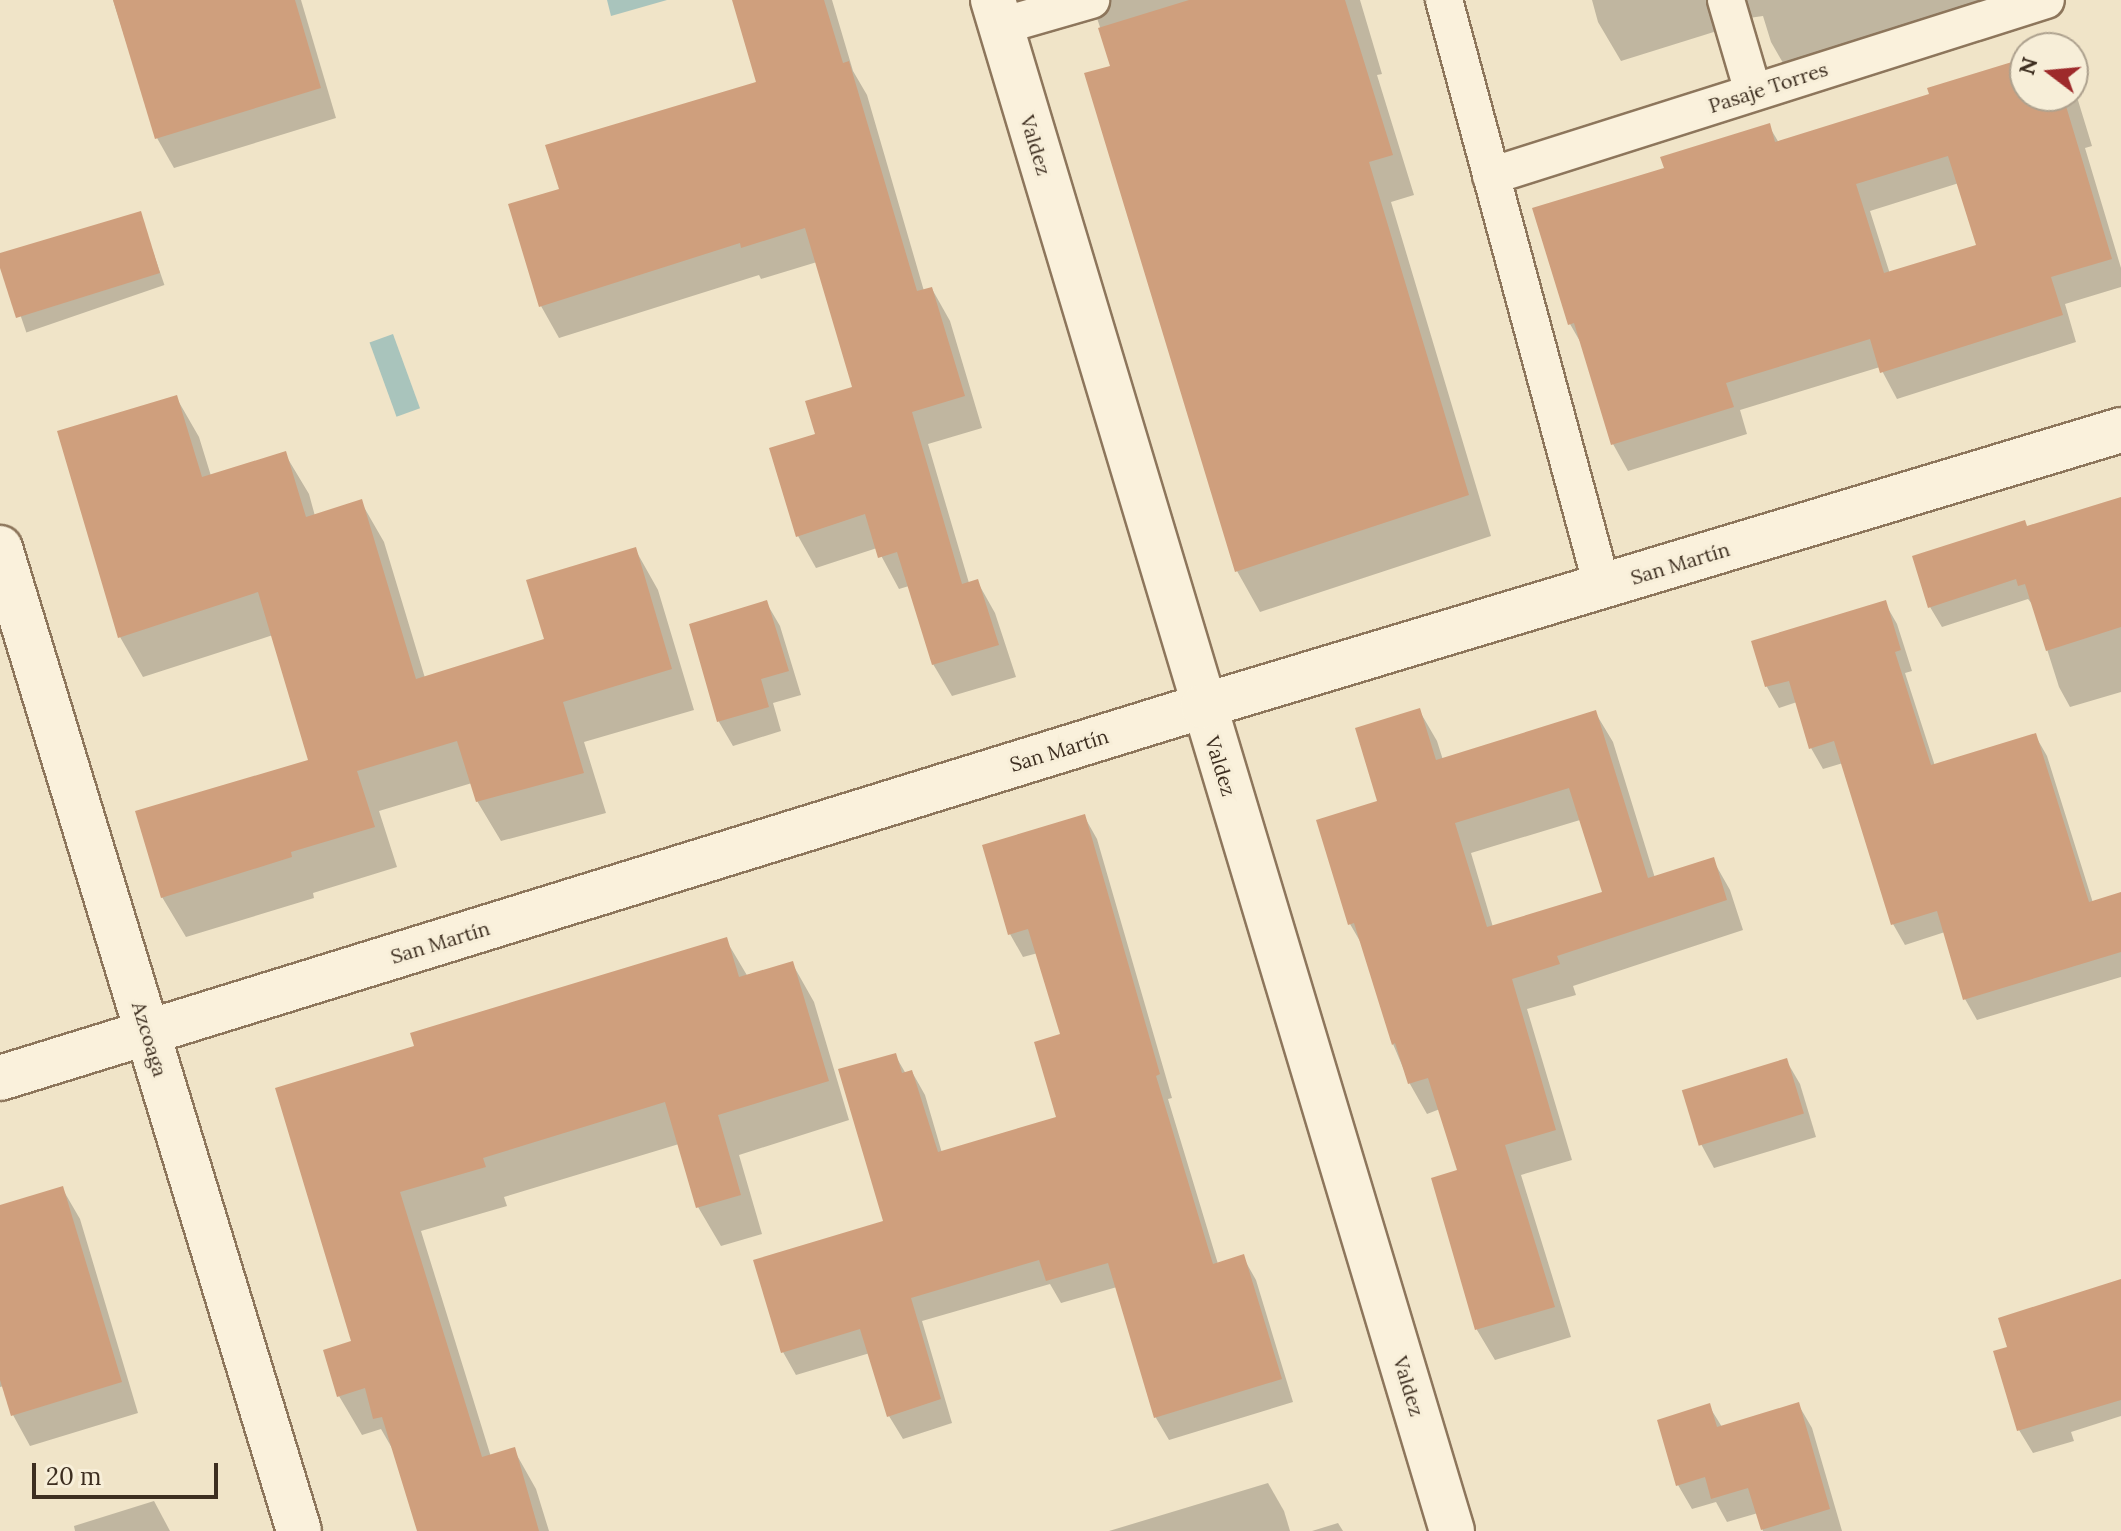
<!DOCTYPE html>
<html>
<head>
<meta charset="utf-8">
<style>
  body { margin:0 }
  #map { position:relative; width:2121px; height:1531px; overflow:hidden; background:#f0e4c8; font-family:Lora,serif }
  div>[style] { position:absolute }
  .water>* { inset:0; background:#a9c4bc; transform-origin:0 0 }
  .shadow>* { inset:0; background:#0003; transform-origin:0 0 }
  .building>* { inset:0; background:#cf9f7d; transform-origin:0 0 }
  .roads { filter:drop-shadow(2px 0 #8d765c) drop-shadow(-2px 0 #8d765c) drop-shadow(0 2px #8d765c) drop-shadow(0 -2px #8d765c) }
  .lane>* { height:36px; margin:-18px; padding:0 18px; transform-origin:18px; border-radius:18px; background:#faf1dc }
  .street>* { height:44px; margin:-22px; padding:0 22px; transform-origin:22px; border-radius:22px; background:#faf1dc }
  span { translate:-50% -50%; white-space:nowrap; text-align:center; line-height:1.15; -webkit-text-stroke:6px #f7eed8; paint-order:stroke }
  .street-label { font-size:20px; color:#3d2e20 }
  .north { position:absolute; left:2009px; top:32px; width:80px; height:80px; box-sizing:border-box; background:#f7eed8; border:2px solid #ada18e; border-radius:50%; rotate:286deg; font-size:22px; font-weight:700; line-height:32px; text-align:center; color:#3d2e20 }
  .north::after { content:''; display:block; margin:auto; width:28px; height:36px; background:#9e2a2b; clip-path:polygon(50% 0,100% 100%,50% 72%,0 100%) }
  .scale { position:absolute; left:32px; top:1463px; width:186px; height:36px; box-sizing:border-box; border:4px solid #3d2e20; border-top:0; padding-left:10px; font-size:24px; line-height:28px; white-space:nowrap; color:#3d2e20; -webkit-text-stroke:6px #f7eed8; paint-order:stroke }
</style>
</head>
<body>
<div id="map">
  <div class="water">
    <div style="clip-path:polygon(607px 0,667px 0,611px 16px)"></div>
    <div style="left:393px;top:334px;width:79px;height:25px;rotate:70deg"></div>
  </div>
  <div class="shadow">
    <div style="clip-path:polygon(113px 0,301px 0,336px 118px,174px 168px,157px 138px)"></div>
    <div style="clip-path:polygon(734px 0,832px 0,853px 71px,867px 95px,924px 291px,932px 289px,950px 321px,982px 428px,928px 444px,969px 583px,977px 581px,995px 613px,1016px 677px,952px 696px,933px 664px,909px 586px,899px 589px,877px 548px,816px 568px,798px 536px,817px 435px,855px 388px,817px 262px,761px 279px,759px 275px,559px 338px,541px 306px,561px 191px,759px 84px)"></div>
    <div style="clip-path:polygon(1064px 0,1360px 0,1382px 74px,1377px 75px,1414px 195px,1391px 202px,1491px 536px,1260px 612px,1237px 571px,1087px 75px,1113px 67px,1097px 18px,1078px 24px)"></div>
    <div style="clip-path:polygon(1592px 0,2026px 0,1794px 82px,1771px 42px,1763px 16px,1742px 19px,1733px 26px,1621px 61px,1598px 22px)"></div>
    <div style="clip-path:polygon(evenodd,2025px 60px,2025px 96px,2073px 96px,2073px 84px,2092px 146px,2085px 148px,2121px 268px,2121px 287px,2065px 304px,2076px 342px,1897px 399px,1880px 367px,1740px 410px,1747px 434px,1628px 471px,1613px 444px,1585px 350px,1570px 324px,1666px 169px,1769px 126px,1779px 143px,1931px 96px,2025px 60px,1959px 183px,1978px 246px,1890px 274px,1870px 211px,1959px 183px)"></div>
    <div style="left:140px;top:214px;width:75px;height:146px;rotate:71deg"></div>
    <div style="clip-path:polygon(176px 397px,199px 437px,211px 476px,285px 454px,309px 494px,315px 516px,361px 502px,384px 542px,425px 678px,547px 640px,635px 549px,658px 590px,694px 710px,584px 742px,606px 813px,501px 841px,477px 801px,472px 783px,379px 811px,397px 867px,313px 893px,314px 898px,186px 937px,162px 897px,310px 761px,273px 635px,143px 677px,120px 637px)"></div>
    <div style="clip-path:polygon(2121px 499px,2121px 692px,2070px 707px,2059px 687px,2033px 605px,2028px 599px,1942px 627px,1930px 607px,2027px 528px)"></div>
    <div style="clip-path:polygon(766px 602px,780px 626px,801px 695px,773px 703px,781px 731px,733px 746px,719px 722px,692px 626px)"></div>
    <div style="clip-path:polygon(1885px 603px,1897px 624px,1912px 671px,1905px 673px,1935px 766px,2035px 735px,2047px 756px,2093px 903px,2121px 894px,2121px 977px,1977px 1020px,1965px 999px,1945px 932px,1905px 945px,1893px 924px,1843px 763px,1823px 769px,1811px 748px,1797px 702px,1779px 708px,1767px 687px,1754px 642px)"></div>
    <div style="clip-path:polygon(evenodd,1419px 710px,1437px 741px,1443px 760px,1595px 712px,1613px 742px,1655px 878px,1713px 860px,1730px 890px,1743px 930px,1573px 986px,1576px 995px,1527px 1009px,1572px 1160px,1521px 1175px,1571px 1337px,1495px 1360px,1477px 1330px,1433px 1180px,1459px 1172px,1440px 1109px,1427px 1114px,1410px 1084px,1393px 1044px,1364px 948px,1350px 924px,1380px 802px,1419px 710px,1580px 820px,1604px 893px,1493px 927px,1471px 853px,1580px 820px)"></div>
    <div style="clip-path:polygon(1084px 816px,1097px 839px,1172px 1098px,1168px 1099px,1218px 1264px,1243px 1257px,1256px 1280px,1293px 1402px,1169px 1440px,1156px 1418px,1117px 1287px,1061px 1303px,1050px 1284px,922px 1321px,952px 1423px,903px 1439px,889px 1416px,870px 1353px,796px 1375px,783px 1352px,886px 1222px,895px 1055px,906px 1074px,912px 1072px,925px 1095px,942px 1153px,1059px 1118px,1062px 1035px,1038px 953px,1023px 957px,1010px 934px)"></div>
    <div style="clip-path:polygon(726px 940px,748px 977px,792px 963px,814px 1002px,849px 1120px,739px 1155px,762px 1234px,721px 1246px,698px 1207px,679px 1144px,504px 1197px,507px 1206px,421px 1231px,491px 1457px,514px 1450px,536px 1489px,549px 1531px,419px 1531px,396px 1455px,381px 1429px,362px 1435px,339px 1396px,417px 1047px)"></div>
    <div style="clip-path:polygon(1786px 1060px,1800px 1084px,1816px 1137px,1714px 1168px,1701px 1144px)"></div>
    <div style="clip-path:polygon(62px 1188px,80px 1219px,138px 1413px,30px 1446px,13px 1415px,4px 1386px,0 1387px,0 1207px)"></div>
    <div style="clip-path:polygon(2121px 1283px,2121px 1416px,2071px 1432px,2074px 1441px,2033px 1453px,2019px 1430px,2009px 1348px)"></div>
    <div style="clip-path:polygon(1798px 1404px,1812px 1428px,1842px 1531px,1763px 1531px,1758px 1513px,1727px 1522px,1716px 1502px,1692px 1509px,1678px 1485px,1659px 1422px,1709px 1406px,1722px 1427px)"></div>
    <div style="clip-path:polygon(1268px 1483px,1284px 1511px,1290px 1531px,1109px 1531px)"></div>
    <div style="clip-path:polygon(154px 1501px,170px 1531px,75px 1531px,74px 1526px)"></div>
    <div style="clip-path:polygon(1338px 1523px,1343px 1531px,1312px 1531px)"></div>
  </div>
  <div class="building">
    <div style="clip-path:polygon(113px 0,295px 0,321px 88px,155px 139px)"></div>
    <div style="clip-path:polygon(732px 0,824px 0,843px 63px,849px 61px,917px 291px,932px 287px,965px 396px,912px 412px,962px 584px,978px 579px,999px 645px,932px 665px,897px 552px,878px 558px,865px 514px,796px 537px,769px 448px,815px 434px,805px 401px,852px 387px,805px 228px,741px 248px,740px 243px,539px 307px,508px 204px,559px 189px,545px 145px,756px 82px)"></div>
    <div style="clip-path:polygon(1189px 0,1345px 0,1393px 155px,1369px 162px,1469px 495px,1235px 572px,1084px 73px,1110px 66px,1098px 28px)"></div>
    <div style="clip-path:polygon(evenodd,2025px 58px,2025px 96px,2063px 96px,2112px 259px,2051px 277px,2063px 315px,1880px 373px,1870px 339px,1726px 383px,1734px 407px,1611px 445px,1574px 323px,1568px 325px,1532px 208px,1664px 168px,1660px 157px,1770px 123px,1775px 142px,1929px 94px,1927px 88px,2025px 58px,1948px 156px,1976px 245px,1884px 273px,1856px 184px,1948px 156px)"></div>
    <div style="clip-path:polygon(141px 211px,160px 273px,16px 318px,0 268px,0 253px)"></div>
    <div style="clip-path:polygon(177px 395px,202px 477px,286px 451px,306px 517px,362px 499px,416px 679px,544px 639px,526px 580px,636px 547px,672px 669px,563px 702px,584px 773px,476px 802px,457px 741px,357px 771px,375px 827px,291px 852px,292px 857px,161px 898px,135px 811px,308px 760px,258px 592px,118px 638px,57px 431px)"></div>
    <div style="clip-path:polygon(2121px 497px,2121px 627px,2046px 651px,2025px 584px,2018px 586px,2016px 579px,1928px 608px,1912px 556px,2025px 520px,2027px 526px)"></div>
    <div style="clip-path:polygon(767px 600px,789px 671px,761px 679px,769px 707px,717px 722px,689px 624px)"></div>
    <div style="clip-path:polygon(1886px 600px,1901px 650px,1895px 652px,1931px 765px,2036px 733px,2089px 902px,2121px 892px,2121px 952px,1963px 1000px,1937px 911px,1891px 925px,1834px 741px,1809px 749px,1789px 681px,1765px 687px,1751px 641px)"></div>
    <div style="clip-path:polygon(evenodd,1420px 708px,1436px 760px,1596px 710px,1648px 878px,1714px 857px,1727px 900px,1557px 956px,1560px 964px,1512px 979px,1556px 1130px,1505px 1145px,1555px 1307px,1475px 1330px,1431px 1178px,1457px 1170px,1428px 1078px,1408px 1084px,1395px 1043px,1392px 1045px,1354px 923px,1348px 925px,1316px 820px,1377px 801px,1355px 728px,1420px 708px,1569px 788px,1602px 892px,1487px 927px,1455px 823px,1569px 788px)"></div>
    <div style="clip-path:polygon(1085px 814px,1160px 1074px,1156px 1076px,1213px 1264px,1244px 1254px,1282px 1379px,1154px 1418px,1108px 1263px,1046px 1281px,1039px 1260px,911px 1298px,941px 1399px,887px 1417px,860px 1329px,781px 1353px,753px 1260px,883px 1221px,838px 1069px,896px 1053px,902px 1073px,912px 1070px,938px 1152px,1056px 1117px,1034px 1042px,1060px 1034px,1028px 929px,1008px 935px,982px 845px)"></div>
    <div style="clip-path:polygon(727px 937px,739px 977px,793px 961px,829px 1081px,718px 1115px,741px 1195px,696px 1208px,665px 1102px,483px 1158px,486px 1167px,400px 1192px,482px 1457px,515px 1447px,539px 1531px,417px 1531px,382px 1417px,373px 1419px,365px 1388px,337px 1397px,323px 1350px,351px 1341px,275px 1088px,414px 1046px,410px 1033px)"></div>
    <div style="left:1787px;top:1058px;width:58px;height:110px;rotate:73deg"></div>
    <div style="clip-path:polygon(63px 1186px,122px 1382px,11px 1416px,0 1380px,0 1205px)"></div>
    <div style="clip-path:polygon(2121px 1279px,2121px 1400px,2017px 1431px,1993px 1351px,2007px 1347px,1998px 1318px)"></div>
    <div style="clip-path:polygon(1799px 1402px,1830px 1509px,1761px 1530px,1748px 1488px,1711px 1499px,1705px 1477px,1676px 1486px,1657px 1420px,1710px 1403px,1717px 1427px)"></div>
  </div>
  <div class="roads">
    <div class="lane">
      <div style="left:1444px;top:0;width:607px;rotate:74.91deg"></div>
      <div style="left:1726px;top:0;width:96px;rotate:73.6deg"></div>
      <div style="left:1001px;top:26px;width:94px;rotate:-16.1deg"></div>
      <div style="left:1491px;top:176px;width:582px;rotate:-17.59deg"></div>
    </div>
    <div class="street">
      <div style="left:993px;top:0;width:1598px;rotate:73.31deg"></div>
      <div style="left:0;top:548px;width:1027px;rotate:73.08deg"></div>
      <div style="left:0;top:1078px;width:1259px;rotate:-17.18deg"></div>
      <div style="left:1203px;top:706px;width:959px;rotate:-16.73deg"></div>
    </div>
  </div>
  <div class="street-label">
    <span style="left:1768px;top:87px;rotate:-18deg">Pasaje Torres</span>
    <span style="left:1036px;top:145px;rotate:73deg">Valdez</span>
    <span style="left:1680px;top:563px;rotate:-17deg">San Martín</span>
    <span style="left:1059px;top:750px;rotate:-17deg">San Martín</span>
    <span style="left:1221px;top:766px;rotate:73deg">Valdez</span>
    <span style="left:440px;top:942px;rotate:-17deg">San Martín</span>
    <span style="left:150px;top:1039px;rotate:73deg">Azcoaga</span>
    <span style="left:1409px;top:1386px;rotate:73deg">Valdez</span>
  </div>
  <div class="north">N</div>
  <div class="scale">20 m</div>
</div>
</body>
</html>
